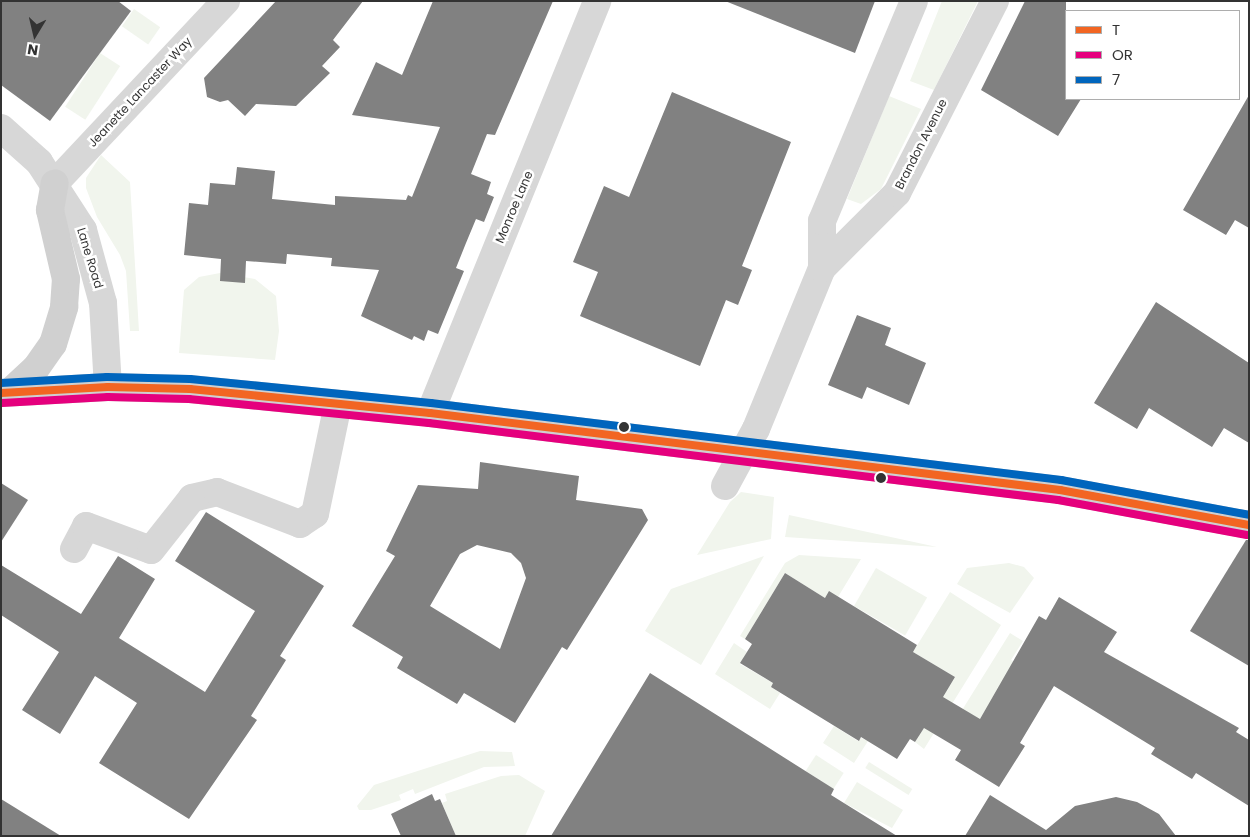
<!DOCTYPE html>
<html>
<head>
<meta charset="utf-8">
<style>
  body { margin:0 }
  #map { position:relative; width:1250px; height:837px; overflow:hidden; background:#fff; font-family:Poppins,sans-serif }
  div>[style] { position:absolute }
  .green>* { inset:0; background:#f1f5ed; transform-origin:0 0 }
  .building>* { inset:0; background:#818181 }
  .minor>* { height:28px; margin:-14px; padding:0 14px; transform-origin:14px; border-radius:14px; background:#d7d7d7 }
  .tertiary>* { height:28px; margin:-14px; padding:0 14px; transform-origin:14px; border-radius:14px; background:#d7d7d7 }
  .secondary>* { height:28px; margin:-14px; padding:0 14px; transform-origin:14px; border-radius:14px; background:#d0d0d0 }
  .bus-1>* { height:8px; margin:-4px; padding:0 4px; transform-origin:4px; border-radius:4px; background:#f26522 }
  .bus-2>* { height:8px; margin:-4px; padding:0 4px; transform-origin:4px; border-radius:4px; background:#e5007d }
  .bus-3>* { height:8px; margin:-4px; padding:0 4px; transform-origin:4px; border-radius:4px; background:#0065bd }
  .dots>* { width:14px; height:14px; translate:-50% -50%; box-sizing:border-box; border:2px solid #fff; border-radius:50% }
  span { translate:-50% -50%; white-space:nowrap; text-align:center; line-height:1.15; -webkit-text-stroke:5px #fff; paint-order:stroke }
  .street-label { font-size:12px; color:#333 }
  .frame { position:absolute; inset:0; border:2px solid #333; pointer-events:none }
  .legend { position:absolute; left:1065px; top:10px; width:175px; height:90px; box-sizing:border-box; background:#fff; border:1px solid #adadad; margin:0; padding:6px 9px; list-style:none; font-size:15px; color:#333 }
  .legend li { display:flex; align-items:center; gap:10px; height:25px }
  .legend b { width:25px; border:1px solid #adadad }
  .north { position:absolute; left:10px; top:10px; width:50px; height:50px; -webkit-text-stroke:4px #fff; paint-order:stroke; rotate:189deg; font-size:14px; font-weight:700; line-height:20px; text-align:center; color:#333 }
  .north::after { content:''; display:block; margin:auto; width:18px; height:22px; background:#333; clip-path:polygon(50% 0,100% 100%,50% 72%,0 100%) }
</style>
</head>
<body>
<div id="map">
  <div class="green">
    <div style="clip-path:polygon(942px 1px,978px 1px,934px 90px,910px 81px)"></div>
    <div style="left:134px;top:9px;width:32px;height:21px;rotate:35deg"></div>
    <div style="left:100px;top:53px;width:24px;height:64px;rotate:33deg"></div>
    <div style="clip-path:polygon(889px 96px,921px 109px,881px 189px,861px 204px,847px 199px)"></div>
    <div style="clip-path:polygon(101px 155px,130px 182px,139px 331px,130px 331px,126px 271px,120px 255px,97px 217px,86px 188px,86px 178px)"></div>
    <div style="clip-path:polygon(220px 273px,255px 279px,276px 296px,279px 331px,275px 360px,179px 353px,184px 290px,199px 277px)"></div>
    <div style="clip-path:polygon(741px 492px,774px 497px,771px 539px,697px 555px,730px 502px)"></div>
    <div style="clip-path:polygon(789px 515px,937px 547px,785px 537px)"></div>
    <div style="clip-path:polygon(799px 555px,861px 559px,838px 597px,825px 598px,785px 573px,745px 639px,740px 636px,785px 563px)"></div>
    <div style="clip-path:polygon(764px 556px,701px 665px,645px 631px,671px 589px)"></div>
    <div style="clip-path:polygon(1009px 563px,1024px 567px,1034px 578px,1010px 613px,957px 584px,967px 568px)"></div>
    <div style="left:876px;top:568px;width:59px;height:44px;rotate:30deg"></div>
    <div style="clip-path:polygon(950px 592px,1001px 625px,924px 749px,915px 742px,955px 677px,913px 652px)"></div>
    <div style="clip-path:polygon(1010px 633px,1023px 641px,1011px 660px,1015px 662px,980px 719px,959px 715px)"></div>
    <div style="clip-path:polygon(734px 643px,747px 652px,740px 664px,773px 683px,771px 687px,780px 693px,770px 709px,715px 674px)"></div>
    <div style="clip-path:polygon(834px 726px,858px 741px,861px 738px,868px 741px,854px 763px,823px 743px)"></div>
    <div style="clip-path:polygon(480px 751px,512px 752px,515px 766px,484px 767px,415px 794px,413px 789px,399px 795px,401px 800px,371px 810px,359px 810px,357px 806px,374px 785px)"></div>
    <div style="left:816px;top:755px;width:33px;height:19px;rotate:33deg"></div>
    <div style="left:869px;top:762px;width:51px;height:7px;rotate:32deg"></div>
    <div style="clip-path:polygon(519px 775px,545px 791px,525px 836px,456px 836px,442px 803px,447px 801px,445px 794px,501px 776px)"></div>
    <div style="clip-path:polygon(857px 782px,903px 810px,892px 828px,844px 803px)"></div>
  </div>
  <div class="building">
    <div style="clip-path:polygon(1px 1px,118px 1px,131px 11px,50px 121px,1px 85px)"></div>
    <div style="clip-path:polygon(276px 1px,363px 1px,333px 40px,340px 47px,322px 66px,330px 73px,296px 106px,256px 104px,245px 116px,228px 100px,220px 102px,207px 97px,204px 78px)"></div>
    <div style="clip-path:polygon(433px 1px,553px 1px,495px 135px,487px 134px,471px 174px,491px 182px,487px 194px,494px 197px,484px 222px,476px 219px,466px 243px,456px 268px,464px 271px,438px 334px,428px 330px,424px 341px,414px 336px,412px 340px,361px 316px,379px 270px,331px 266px,332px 258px,287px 254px,286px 264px,246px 261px,245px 283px,220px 281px,221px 259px,184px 255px,189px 203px,208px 205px,210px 183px,235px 185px,237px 167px,275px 171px,272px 199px,335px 205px,335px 196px,406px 200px,408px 195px,412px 197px,440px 127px,352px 115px,376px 62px,402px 75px)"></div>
    <div style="clip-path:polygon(725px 1px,875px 1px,855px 53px)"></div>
    <div style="clip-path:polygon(1025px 1px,1066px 1px,1066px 99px,1081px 99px,1058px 136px,981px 90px)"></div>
    <div style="clip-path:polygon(672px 92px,791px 142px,742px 266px,752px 270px,738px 305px,726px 300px,700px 366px,580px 316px,598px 272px,573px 262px,604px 186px,629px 197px)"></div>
    <div style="clip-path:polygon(1249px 95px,1249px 228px,1235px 220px,1226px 235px,1183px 210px)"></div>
    <div style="clip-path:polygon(1156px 302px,1249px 363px,1249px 443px,1224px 428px,1212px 447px,1149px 408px,1137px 429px,1094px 403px)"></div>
    <div style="clip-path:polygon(857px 315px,891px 328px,885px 345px,926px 363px,909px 405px,867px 387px,862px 399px,828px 385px)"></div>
    <div style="clip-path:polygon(evenodd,480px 462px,579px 476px,576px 500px,642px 509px,648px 520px,567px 650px,562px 647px,515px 723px,464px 693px,457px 704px,397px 668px,403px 657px,352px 626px,395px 556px,386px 551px,418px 485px,478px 489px,480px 462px,477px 545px,511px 553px,521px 563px,526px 578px,500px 649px,430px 606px,460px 554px,477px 545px)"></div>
    <div style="clip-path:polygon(1px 483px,28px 500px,1px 542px)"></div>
    <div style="clip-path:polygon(206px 512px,324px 586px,280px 656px,286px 660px,251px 716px,257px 720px,189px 819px,99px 763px,137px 703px,95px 676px,60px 734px,22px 710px,59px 652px,1px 615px,1px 565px,81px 614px,118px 556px,155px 579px,119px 638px,205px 692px,255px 611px,175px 561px)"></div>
    <div style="clip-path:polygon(1246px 540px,1249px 540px,1249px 666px,1190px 631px)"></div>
    <div style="clip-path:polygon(785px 573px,825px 598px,829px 591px,917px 645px,913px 652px,955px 677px,943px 697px,980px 719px,1039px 616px,1046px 620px,1059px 597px,1117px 632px,1104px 652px,1239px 728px,1236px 732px,1249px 740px,1249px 806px,1196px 773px,1192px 779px,1151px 754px,1155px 748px,1054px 686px,1020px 743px,1025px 746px,999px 787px,955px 760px,961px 750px,924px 728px,915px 742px,910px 739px,897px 759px,861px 737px,859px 741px,771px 687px,773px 683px,740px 663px,752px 644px,745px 639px)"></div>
    <div style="clip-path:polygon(650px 673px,834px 789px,831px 795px,897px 836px,551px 836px)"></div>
    <div style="clip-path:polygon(432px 794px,435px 801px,440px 799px,456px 836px,401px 836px,391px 814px)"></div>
    <div style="clip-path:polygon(990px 795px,1046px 830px,1075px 806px,1116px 797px,1137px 802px,1159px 814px,1176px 836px,965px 836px)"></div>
    <div style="clip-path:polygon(1px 799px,61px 836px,1px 836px)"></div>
  </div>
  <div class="minor">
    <div style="left:55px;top:183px;width:250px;rotate:-46.8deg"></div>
    <div style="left:822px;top:268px;width:106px;rotate:-45deg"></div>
    <div style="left:897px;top:193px;width:216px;rotate:-63deg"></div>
    <div style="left:430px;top:413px;width:445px;rotate:-67.9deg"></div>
    <div style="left:725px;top:486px;width:65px;rotate:-61.5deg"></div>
    <div style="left:756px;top:429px;width:174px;rotate:-67.7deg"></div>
    <div style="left:822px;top:268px;width:47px;rotate:-90deg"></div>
    <div style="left:822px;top:221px;width:238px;rotate:-67.3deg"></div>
    <div style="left:74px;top:549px;width:26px;rotate:-62deg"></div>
    <div style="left:86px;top:526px;width:69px;rotate:20.3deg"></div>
    <div style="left:151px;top:550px;width:66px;rotate:-51.7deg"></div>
    <div style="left:192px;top:498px;width:26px;rotate:-13deg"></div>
    <div style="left:217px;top:492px;width:89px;rotate:21.1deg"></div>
    <div style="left:300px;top:524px;width:18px;rotate:-34deg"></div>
    <div style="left:315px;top:514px;width:112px;rotate:-78.2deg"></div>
  </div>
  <div class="tertiary">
    <div style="left:1px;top:128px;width:51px;rotate:41.8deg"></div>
    <div style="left:39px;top:162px;width:81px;rotate:57.1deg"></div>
    <div style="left:83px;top:230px;width:76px;rotate:74.7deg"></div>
    <div style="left:103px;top:303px;width:84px;rotate:86.6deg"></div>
  </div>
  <div class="secondary">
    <div style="left:10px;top:392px;width:35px;rotate:-43deg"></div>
    <div style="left:36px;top:368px;width:29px;rotate:-55deg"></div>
    <div style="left:53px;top:344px;width:39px;rotate:-73deg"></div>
    <div style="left:64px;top:307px;width:28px;rotate:-86deg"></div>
    <div style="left:66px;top:279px;width:71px;rotate:-103.1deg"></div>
    <div style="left:50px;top:210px;width:27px;rotate:-80deg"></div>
    <div style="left:1px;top:393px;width:107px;rotate:-3.2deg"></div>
    <div style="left:108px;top:387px;width:82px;rotate:1.4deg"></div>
    <div style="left:190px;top:389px;width:241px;rotate:5.7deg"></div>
    <div style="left:430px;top:413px;width:635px;rotate:6.97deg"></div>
    <div style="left:1060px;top:490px;width:192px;rotate:10.5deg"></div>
  </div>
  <div class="bus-1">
    <div style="left:1px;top:393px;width:107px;rotate:-3.2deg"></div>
    <div style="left:108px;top:387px;width:82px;rotate:1.4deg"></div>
    <div style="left:190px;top:389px;width:241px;rotate:5.7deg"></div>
    <div style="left:430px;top:413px;width:635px;rotate:6.97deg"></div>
    <div style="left:1060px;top:490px;width:192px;rotate:10.5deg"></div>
  </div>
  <div class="bus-2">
    <div style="left:2px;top:403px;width:106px;rotate:-3.2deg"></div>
    <div style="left:108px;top:397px;width:81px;rotate:1.4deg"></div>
    <div style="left:189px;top:399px;width:241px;rotate:5.7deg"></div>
    <div style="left:429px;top:423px;width:634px;rotate:6.98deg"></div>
    <div style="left:1058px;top:500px;width:192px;rotate:10.5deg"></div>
  </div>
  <div class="bus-3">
    <div style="left:1px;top:383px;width:106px;rotate:-3.2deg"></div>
    <div style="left:107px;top:377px;width:83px;rotate:1.4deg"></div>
    <div style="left:190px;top:379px;width:242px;rotate:5.7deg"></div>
    <div style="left:431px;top:403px;width:635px;rotate:6.97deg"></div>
    <div style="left:1061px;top:480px;width:191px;rotate:10.5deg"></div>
  </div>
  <div class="dots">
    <div style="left:624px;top:427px;background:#333"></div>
    <div style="left:881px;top:478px;background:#333"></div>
  </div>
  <div class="street-label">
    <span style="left:140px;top:92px;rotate:-47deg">Jeanette Lancaster Way</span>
    <span style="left:921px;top:144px;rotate:-63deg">Brandon Avenue</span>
    <span style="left:514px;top:207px;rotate:-67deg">Monroe Lane</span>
    <span style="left:90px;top:258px;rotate:73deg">Lane Road</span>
  </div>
  <div class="frame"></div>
  <ul class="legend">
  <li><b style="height:6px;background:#f26522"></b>T</li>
  <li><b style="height:6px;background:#e5007d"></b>OR</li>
  <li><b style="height:6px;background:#0065bd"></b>7</li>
  </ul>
  <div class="north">N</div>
</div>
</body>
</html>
